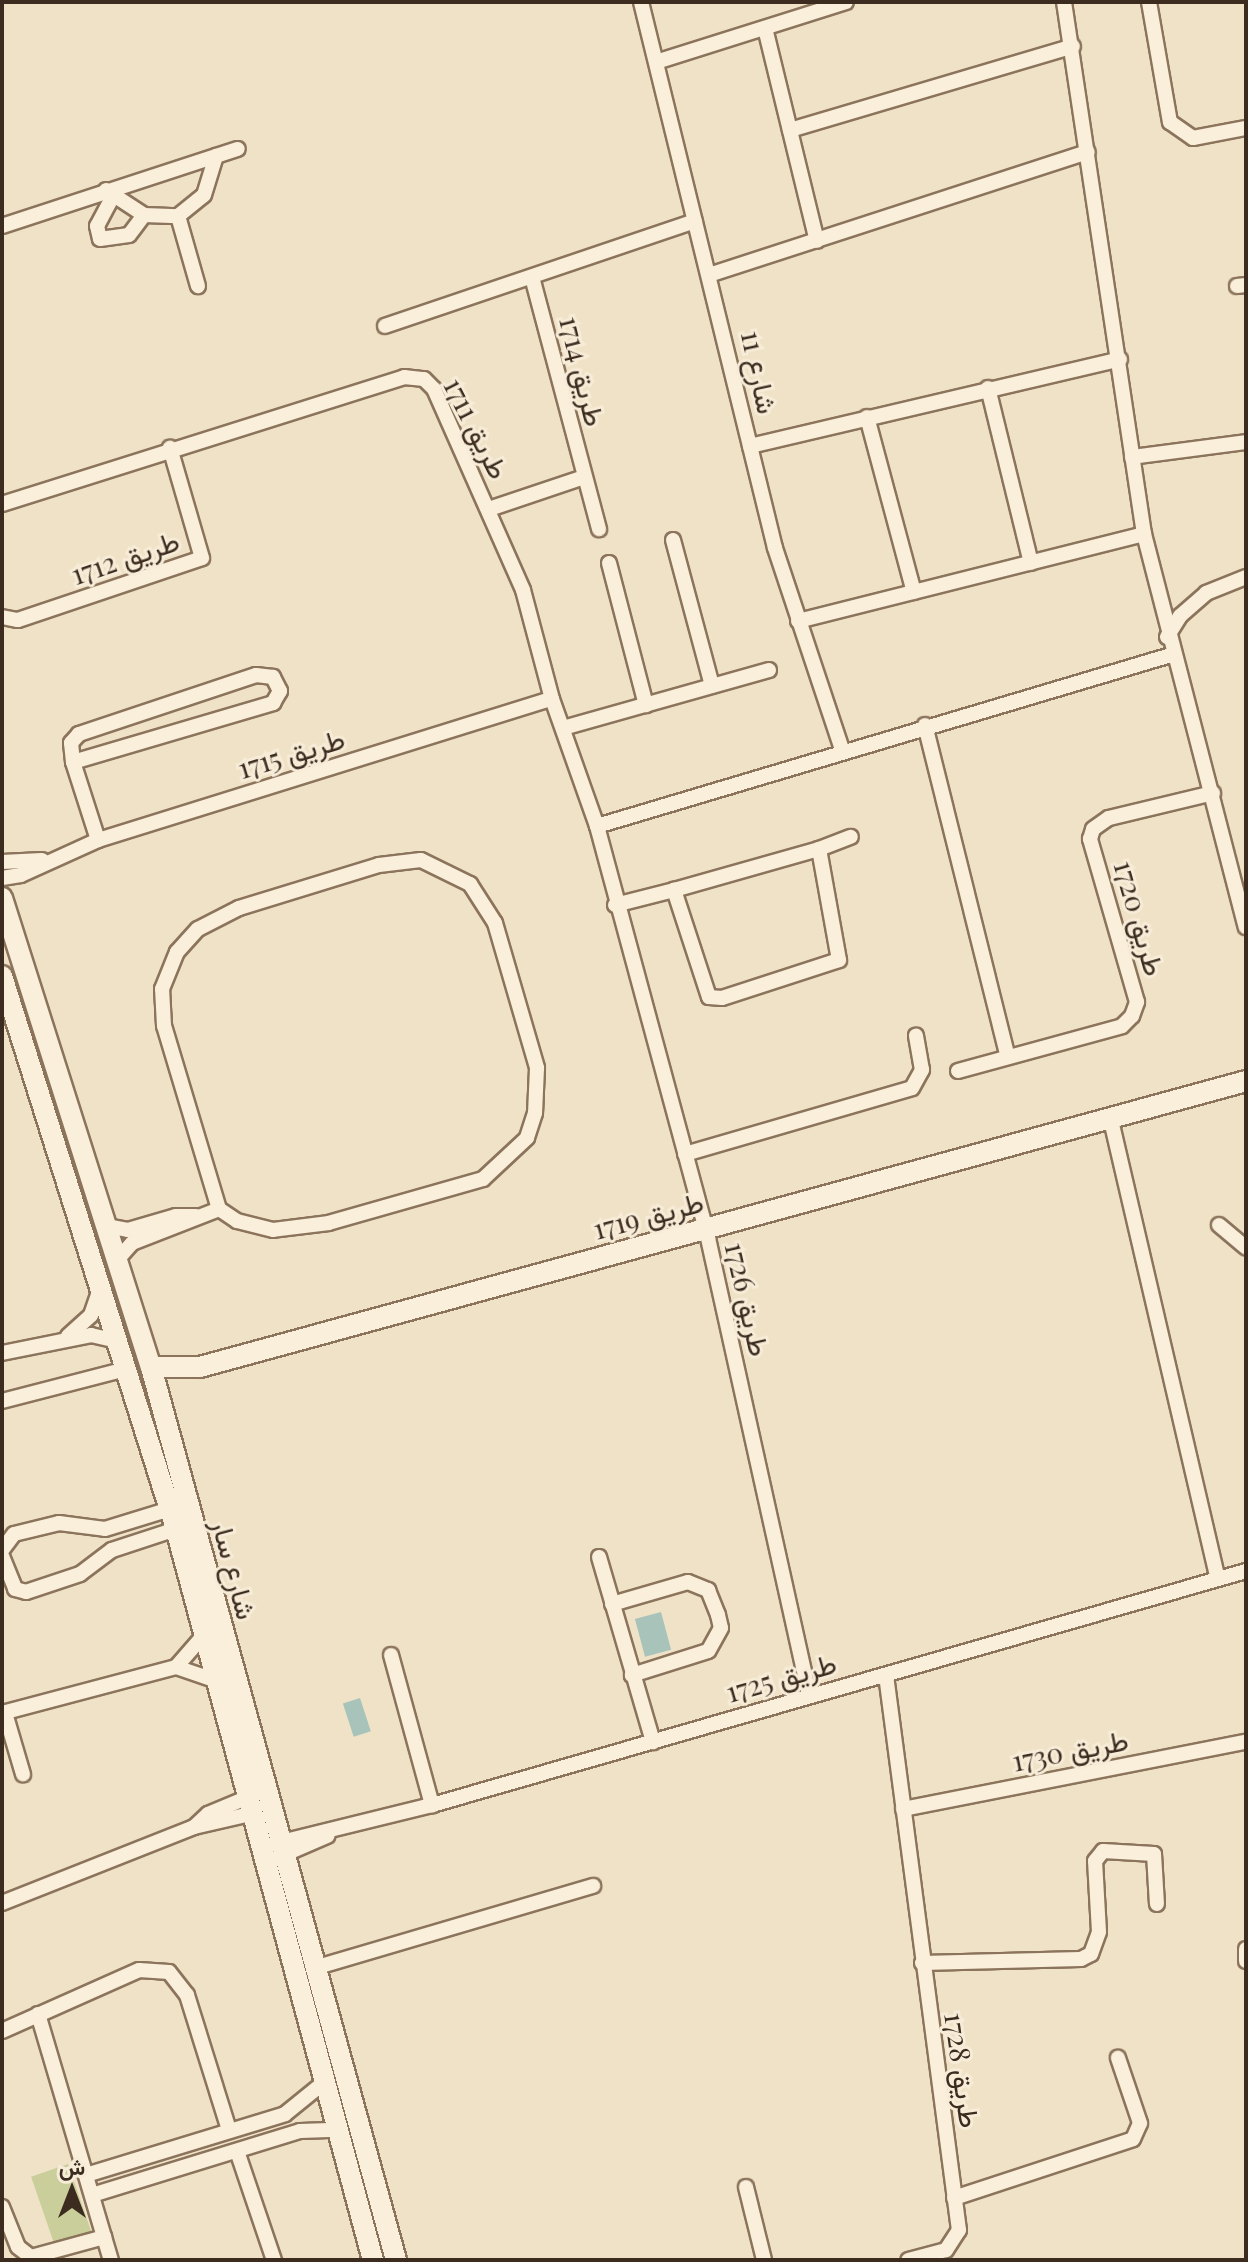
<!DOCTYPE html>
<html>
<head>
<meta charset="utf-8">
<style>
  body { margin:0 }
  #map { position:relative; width:1248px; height:2262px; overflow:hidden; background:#efe2c7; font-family:"Playfair Display",Vazirmatn,serif }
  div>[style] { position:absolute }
  .green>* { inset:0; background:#cace9a; transform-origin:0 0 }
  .water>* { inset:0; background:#a8c3ba; transform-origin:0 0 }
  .roads { filter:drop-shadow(2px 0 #8c745c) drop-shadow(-2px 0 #8c745c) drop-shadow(0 2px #8c745c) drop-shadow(0 -2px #8c745c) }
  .street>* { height:14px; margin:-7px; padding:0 7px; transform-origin:7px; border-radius:7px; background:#faefdb }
  .secondary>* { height:20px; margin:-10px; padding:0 10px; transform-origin:10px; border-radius:10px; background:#faefdb }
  span { translate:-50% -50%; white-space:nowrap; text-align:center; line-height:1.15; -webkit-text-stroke:6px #f7ecd7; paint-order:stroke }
  .street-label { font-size:28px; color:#3c2c20 }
  .frame { position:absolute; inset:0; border:4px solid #3c2c20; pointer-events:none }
  .north { position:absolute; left:32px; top:2150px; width:80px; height:80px; -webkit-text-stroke:6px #f7ecd7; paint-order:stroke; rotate:0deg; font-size:22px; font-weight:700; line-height:32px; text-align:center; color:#3c2c20 }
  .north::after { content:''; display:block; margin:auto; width:28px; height:36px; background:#3c2c20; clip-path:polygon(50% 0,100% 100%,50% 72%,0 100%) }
</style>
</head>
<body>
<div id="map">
  <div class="green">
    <div style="left:68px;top:2164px;width:74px;height:39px;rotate:71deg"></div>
  </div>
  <div class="water">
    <div style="left:661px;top:1612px;width:39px;height:27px;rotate:75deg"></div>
    <div style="left:360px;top:1698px;width:35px;height:18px;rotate:72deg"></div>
  </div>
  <div class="roads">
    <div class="street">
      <div style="left:641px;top:2px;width:562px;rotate:76.21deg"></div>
      <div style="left:775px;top:548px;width:212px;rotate:71.6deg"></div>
      <div style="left:1064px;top:2px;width:538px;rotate:81.45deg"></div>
      <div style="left:1144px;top:534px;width:406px;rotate:75.5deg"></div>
      <div style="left:1149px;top:2px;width:122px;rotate:80.1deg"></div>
      <div style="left:1170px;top:122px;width:28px;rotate:35deg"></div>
      <div style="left:1193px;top:138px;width:54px;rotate:-10.7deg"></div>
      <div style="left:765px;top:28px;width:219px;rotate:76.3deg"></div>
      <div style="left:656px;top:62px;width:199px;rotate:-17.5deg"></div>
      <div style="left:790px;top:130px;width:295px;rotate:-16.5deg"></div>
      <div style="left:106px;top:190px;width:45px;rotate:33.3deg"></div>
      <div style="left:144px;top:215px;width:34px;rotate:2deg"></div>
      <div style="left:178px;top:216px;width:33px;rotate:-39deg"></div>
      <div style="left:204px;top:195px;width:41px;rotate:-72.9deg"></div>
      <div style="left:113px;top:196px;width:34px;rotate:118deg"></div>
      <div style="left:97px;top:226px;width:13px;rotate:77deg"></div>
      <div style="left:100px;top:239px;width:29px;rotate:-8deg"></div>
      <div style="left:129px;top:235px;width:25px;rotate:-53deg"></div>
      <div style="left:178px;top:216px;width:73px;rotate:74.1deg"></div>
      <div style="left:2px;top:226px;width:248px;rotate:-18.1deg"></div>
      <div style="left:712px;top:274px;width:395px;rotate:-18deg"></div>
      <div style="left:532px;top:277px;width:261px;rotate:75.1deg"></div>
      <div style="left:1237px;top:286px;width:9px;rotate:-6deg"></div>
      <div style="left:385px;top:326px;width:327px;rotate:-18.7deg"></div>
      <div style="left:988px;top:388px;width:180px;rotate:76.2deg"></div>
      <div style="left:867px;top:417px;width:181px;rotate:75deg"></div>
      <div style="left:750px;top:446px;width:380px;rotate:-13.2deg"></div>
      <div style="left:1132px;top:457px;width:115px;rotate:-7.5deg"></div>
      <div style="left:2px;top:504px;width:422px;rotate:-17.5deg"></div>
      <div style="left:404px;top:377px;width:20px;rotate:6deg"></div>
      <div style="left:424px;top:379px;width:14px;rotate:45deg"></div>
      <div style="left:434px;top:389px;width:220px;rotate:66.1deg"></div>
      <div style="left:523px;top:590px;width:113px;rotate:75.1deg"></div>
      <div style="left:552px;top:699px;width:135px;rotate:70.5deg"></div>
      <div style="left:597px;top:826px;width:427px;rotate:74.9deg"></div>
      <div style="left:708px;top:1238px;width:468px;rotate:77.5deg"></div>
      <div style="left:489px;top:509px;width:100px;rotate:-18.6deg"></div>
      <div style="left:673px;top:540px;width:151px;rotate:75deg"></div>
      <div style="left:609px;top:563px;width:147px;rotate:75.4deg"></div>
      <div style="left:2px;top:617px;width:16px;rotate:11deg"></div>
      <div style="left:18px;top:620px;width:194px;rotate:-18.6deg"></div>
      <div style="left:202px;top:558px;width:115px;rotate:-106.2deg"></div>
      <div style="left:798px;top:621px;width:357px;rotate:-14.1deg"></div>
      <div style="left:1167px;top:637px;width:25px;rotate:-58deg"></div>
      <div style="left:1180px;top:616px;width:35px;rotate:-41deg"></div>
      <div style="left:1206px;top:593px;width:43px;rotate:-21.8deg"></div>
      <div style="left:925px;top:725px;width:342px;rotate:76deg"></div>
      <div style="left:563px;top:728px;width:214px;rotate:-15.7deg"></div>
      <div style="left:73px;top:762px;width:209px;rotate:-16.4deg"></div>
      <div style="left:273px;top:703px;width:14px;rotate:-60deg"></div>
      <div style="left:280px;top:691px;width:16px;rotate:-117deg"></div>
      <div style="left:273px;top:677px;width:17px;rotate:-173deg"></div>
      <div style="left:256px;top:675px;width:187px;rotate:161.6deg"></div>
      <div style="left:79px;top:734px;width:12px;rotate:132deg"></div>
      <div style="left:71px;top:743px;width:19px;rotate:84deg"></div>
      <div style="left:73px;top:762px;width:82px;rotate:72.2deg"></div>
      <div style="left:597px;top:826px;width:599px;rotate:-16.59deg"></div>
      <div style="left:819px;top:849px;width:113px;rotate:79.8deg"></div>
      <div style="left:839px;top:960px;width:123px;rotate:162deg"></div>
      <div style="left:722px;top:998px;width:13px;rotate:-176deg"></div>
      <div style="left:709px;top:997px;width:113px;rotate:-108.1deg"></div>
      <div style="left:674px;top:890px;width:151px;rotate:-15.8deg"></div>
      <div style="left:819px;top:849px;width:34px;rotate:-21deg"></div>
      <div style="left:421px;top:860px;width:55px;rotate:26.1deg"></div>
      <div style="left:470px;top:884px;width:46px;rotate:57.3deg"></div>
      <div style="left:495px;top:923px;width:151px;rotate:73.8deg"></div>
      <div style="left:537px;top:1068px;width:45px;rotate:92.5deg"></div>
      <div style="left:535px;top:1113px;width:26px;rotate:108deg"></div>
      <div style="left:527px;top:1138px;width:60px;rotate:137deg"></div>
      <div style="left:483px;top:1179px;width:160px;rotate:164.1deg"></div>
      <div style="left:329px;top:1223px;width:56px;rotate:172.9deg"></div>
      <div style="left:273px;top:1230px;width:37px;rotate:-166deg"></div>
      <div style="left:237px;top:1221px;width:22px;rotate:-146deg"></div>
      <div style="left:219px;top:1209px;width:191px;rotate:-106.7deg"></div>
      <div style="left:164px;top:1026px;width:37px;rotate:-93deg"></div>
      <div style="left:162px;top:989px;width:40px;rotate:-68deg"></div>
      <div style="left:177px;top:952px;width:31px;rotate:-48deg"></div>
      <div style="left:198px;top:929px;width:46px;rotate:-27.1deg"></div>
      <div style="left:239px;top:908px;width:146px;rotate:-17.1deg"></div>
      <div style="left:379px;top:865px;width:42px;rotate:-6.8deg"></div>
      <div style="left:2px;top:862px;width:40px;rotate:-2.9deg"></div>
      <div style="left:2px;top:878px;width:19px;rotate:-9deg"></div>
      <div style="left:21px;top:875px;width:85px;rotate:-24.4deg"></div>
      <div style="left:98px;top:840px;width:475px;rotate:-17.3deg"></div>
      <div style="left:615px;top:905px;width:61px;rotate:-14.3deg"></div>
      <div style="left:958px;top:1071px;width:170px;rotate:-15.3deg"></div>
      <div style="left:1122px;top:1026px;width:14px;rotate:-45deg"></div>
      <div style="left:1132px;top:1016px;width:15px;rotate:-70deg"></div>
      <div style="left:1137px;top:1002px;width:170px;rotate:-106.1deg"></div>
      <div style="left:1090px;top:839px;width:10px;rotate:-73deg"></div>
      <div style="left:1093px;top:829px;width:19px;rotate:-35deg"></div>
      <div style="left:1109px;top:818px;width:107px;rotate:-13.5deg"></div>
      <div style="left:1110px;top:1116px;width:475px;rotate:76.9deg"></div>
      <div style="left:685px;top:1154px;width:236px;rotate:-16.2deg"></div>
      <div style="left:912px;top:1088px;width:21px;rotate:-61deg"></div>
      <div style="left:922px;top:1070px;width:35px;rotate:-100deg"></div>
      <div style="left:1219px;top:1225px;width:35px;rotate:40deg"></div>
      <div style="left:106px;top:1226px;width:22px;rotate:10deg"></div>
      <div style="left:128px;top:1230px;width:50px;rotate:-16.3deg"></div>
      <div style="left:176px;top:1216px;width:20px"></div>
      <div style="left:116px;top:1261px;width:24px;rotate:-48deg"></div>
      <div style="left:132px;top:1243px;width:93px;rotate:-21.3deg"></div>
      <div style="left:68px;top:1336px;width:31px;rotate:-42deg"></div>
      <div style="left:91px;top:1315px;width:28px;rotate:-71deg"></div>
      <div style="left:2px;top:1353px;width:91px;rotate:-11.4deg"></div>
      <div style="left:91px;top:1335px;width:28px;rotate:13deg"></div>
      <div style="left:2px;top:1401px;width:128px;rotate:-14.5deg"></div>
      <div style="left:2px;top:1550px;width:20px;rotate:-53deg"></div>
      <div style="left:14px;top:1534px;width:46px;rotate:-13.7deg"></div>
      <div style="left:59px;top:1523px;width:46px;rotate:7.4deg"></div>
      <div style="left:105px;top:1529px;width:68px;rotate:-17.1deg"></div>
      <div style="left:2px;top:1556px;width:35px;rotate:68deg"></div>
      <div style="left:15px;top:1589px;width:11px;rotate:15deg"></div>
      <div style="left:26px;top:1592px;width:57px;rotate:-18.4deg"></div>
      <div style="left:80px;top:1574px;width:40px;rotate:-37deg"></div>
      <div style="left:112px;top:1550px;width:67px;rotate:-18.2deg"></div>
      <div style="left:599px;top:1557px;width:193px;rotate:73.7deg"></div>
      <div style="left:612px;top:1604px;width:79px;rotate:-16.1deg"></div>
      <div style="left:688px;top:1582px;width:22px;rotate:22deg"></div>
      <div style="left:708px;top:1590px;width:27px;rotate:68deg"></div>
      <div style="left:718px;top:1615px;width:13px;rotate:77deg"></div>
      <div style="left:721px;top:1628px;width:26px;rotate:119deg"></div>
      <div style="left:708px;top:1651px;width:80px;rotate:162.5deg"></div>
      <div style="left:391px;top:1655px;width:156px;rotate:74.7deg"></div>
      <div style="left:176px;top:1667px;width:43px;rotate:-48.8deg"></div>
      <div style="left:886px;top:1675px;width:560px;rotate:82.51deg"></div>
      <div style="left:959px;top:2230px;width:24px;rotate:123deg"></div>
      <div style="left:946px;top:2250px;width:39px;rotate:165deg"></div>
      <div style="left:2px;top:1713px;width:180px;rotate:-14.8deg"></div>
      <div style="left:176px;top:1667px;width:43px;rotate:18.9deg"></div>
      <div style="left:5px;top:1713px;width:64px;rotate:73.6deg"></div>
      <div style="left:903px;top:1809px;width:349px;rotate:-11.1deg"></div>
      <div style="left:194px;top:1827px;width:19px;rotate:-43deg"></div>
      <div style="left:208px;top:1814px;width:41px;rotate:-22.8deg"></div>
      <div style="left:273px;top:1844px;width:164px;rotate:-13.8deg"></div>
      <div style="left:432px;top:1805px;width:847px;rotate:-16.04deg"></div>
      <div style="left:276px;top:1858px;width:56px;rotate:-23.3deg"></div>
      <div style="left:2px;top:1903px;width:206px;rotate:-21.6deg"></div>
      <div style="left:194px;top:1827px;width:57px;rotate:-13.1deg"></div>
      <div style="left:1246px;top:1949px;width:12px;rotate:90deg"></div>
      <div style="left:922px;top:1963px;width:159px;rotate:-1.4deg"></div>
      <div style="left:1081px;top:1959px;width:11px;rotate:-27deg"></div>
      <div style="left:1091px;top:1954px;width:23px;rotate:-70deg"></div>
      <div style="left:1099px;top:1932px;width:71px;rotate:-93.2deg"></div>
      <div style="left:1095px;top:1861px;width:13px;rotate:-51deg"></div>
      <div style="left:1103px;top:1851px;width:51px;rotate:3.4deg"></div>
      <div style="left:1154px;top:1854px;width:50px;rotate:86.6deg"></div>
      <div style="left:314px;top:1968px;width:291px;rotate:-16.4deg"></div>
      <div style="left:38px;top:2014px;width:257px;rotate:73.5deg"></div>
      <div style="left:2px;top:2031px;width:150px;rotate:-24deg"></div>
      <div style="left:139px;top:1970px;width:30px;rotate:4deg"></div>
      <div style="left:169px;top:1972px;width:29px;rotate:52deg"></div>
      <div style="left:187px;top:1995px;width:141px;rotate:72.7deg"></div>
      <div style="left:237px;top:2151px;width:115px;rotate:71.3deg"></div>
      <div style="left:86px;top:2175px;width:208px;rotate:-17deg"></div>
      <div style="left:285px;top:2114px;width:48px;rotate:-39deg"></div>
      <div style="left:746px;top:2187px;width:75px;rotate:76.1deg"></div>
      <div style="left:92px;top:2195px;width:218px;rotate:-17.1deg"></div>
      <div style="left:300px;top:2131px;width:37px;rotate:-2deg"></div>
      <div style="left:954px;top:2198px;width:188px;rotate:-18.2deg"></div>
      <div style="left:1133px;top:2139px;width:17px;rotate:-66deg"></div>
      <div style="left:1140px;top:2123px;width:69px;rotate:-108.7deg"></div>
      <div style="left:2px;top:2207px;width:43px;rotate:68.2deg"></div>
      <div style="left:18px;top:2247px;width:16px;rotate:38deg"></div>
      <div style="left:31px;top:2257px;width:76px;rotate:-15.3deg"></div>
    </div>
    <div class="secondary">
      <div style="left:2px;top:898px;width:492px;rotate:72.4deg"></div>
      <div style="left:151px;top:1367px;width:926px;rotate:74.66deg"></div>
      <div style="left:2px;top:976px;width:580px;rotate:72.53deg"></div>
      <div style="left:176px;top:1529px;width:757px;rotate:74.92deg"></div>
      <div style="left:151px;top:1367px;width:49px"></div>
      <div style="left:200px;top:1367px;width:1084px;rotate:-15.29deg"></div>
    </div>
  </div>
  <div class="street-label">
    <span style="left:583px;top:371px;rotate:76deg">طريق 1714</span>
    <span style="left:760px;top:372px;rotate:78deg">شارع 11</span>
    <span style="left:477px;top:428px;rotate:63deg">طريق 1711</span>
    <span style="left:125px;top:557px;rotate:-19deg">طريق 1712</span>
    <span style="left:291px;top:753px;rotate:-17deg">طريق 1715</span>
    <span style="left:1140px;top:918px;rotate:74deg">طريق 1720</span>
    <span style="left:648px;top:1215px;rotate:-15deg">طريق 1719</span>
    <span style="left:748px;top:1299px;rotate:77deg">طريق 1726</span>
    <span style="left:235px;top:1569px;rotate:75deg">شارع سار</span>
    <span style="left:781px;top:1677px;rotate:-16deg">طريق 1725</span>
    <span style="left:1070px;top:1750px;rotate:-11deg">طريق 1730</span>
    <span style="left:963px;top:2070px;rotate:82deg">طريق 1728</span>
  </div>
  <div class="frame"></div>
  <div class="north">ش</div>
</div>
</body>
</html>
